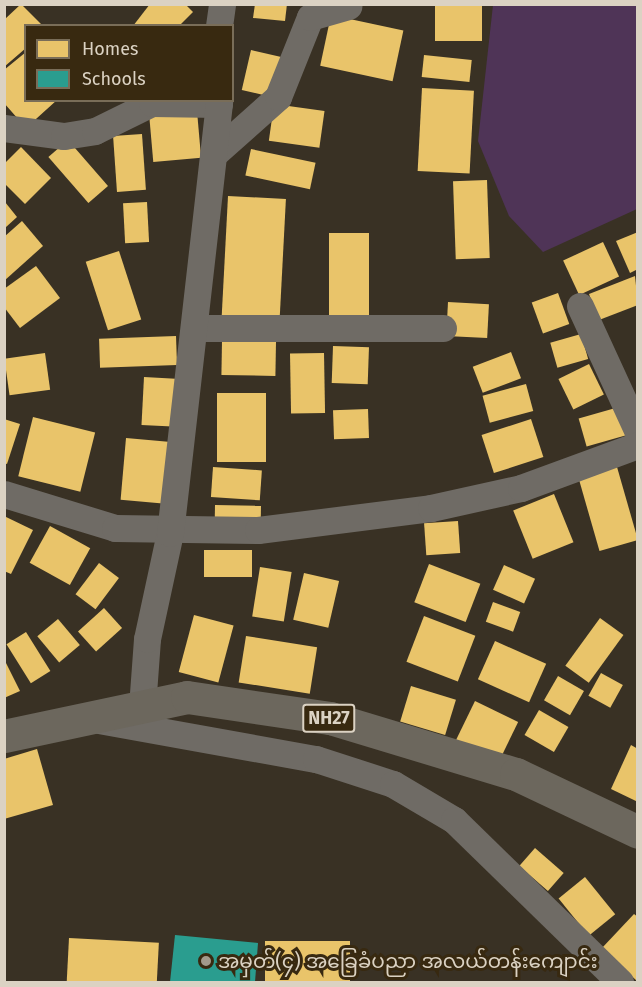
<!DOCTYPE html>
<html>
<head>
<meta charset="utf-8">
<style>
  body { margin:0 }
  #map { position:relative; width:642px; height:987px; overflow:hidden; background:#393124; font-family:"Fira Sans","Noto Sans Myanmar",sans-serif }
  div>[style] { position:absolute }
  .green>* { inset:0; background:#4f3457 }
  .homes>* { inset:0; background:#e9c46a; transform-origin:0 0 }
  .schools>* { inset:0; background:#2a9d8f }
  .street>* { height:27px; margin:-13.5px; padding:0 13.5px; transform-origin:13.5px; border-radius:13.5px; background:#6f6b65 }
  .highway>* { height:33px; margin:-16.5px; padding:0 16.5px; transform-origin:16.5px; border-radius:16.5px; background:#6c675d }
  .dots>* { width:16px; height:16px; translate:-50% -50%; box-sizing:border-box; border:3px solid #382910; border-radius:50% }
  span { translate:-50% -50%; white-space:nowrap; text-align:center; line-height:1.15; -webkit-text-stroke:6px #382910; paint-order:stroke }
  .shield-label span { padding:2px 4px; background:#382910; border:2px solid; border-radius:4px; -webkit-text-stroke-width:0 }
  .shield-label { font-size:18px; color:#dbd2c3; font-weight:700 }
  .poi-label { font-size:20px; color:#dbd2c3 }
  .left { translate:0 -50%; text-align:left }
  .frame { position:absolute; inset:0; border:6px solid #dbd2c3; pointer-events:none }
  .legend { position:absolute; left:24px; top:24px; width:210px; height:78px; box-sizing:border-box; background:#382910; border:2px solid #796d58; margin:0; padding:8px 10px; list-style:none; font-size:18px; color:#dbd2c3 }
  .legend li { display:flex; align-items:center; gap:12px; height:30px }
  .legend b { width:30px; border:2px solid #796d58 }
</style>
</head>
<body>
<div id="map">
  <div class="green">
    <div style="clip-path:polygon(493px 5px,637px 5px,637px 209px,543px 252px,509px 216px,478px 141px)"></div>
  </div>
  <div class="homes">
    <div style="clip-path:polygon(21px 4px,43px 26px,26px 26px,26px 48px,4px 67px,4px 20px)"></div>
    <div style="clip-path:polygon(150px 4px,185px 4px,193px 12px,179px 26px,133px 26px)"></div>
    <div style="clip-path:polygon(255px 4px,287px 4px,285px 21px,253px 18px)"></div>
    <div style="left:435px;top:4px;width:47px;height:37px"></div>
    <div style="left:331px;top:15px;width:74px;height:52px;rotate:12deg"></div>
    <div style="left:251px;top:50px;width:31px;height:41px;rotate:13deg"></div>
    <div style="clip-path:polygon(26px 52px,26px 100px,57px 100px,26px 128px,4px 103px,4px 70px)"></div>
    <div style="left:424px;top:55px;width:48px;height:22px;rotate:6deg"></div>
    <div style="left:422px;top:88px;width:52px;height:83px;rotate:3deg"></div>
    <div style="left:274px;top:104px;width:51px;height:37px;rotate:8deg"></div>
    <div style="left:197px;top:111px;width:47px;height:48px;rotate:85deg"></div>
    <div style="left:142px;top:134px;width:56px;height:29px;rotate:86deg"></div>
    <div style="left:68px;top:140px;width:61px;height:26px;rotate:49deg"></div>
    <div style="clip-path:polygon(21px 147px,51px 178px,25px 204px,4px 183px,4px 164px)"></div>
    <div style="left:251px;top:149px;width:66px;height:27px;rotate:12deg"></div>
    <div style="left:487px;top:180px;width:78px;height:34px;rotate:88deg"></div>
    <div style="left:228px;top:196px;width:58px;height:121px;rotate:3deg"></div>
    <div style="clip-path:polygon(5px 202px,17px 217px,5px 228px)"></div>
    <div style="left:147px;top:202px;width:40px;height:24px;rotate:87deg"></div>
    <div style="clip-path:polygon(22px 221px,43px 246px,4px 281px,4px 237px)"></div>
    <div style="clip-path:polygon(638px 232px,638px 269px,630px 273px,616px 241px)"></div>
    <div style="left:329px;top:233px;width:40px;height:85px"></div>
    <div style="left:603px;top:242px;width:38px;height:44px;rotate:65deg"></div>
    <div style="left:119px;top:251px;width:72px;height:35px;rotate:72deg"></div>
    <div style="clip-path:polygon(36px 266px,60px 298px,20px 328px,4px 307px,4px 289px)"></div>
    <div style="clip-path:polygon(635px 276px,638px 305px,599px 320px,589px 294px)"></div>
    <div style="left:558px;top:293px;width:33px;height:28px;rotate:70deg"></div>
    <div style="left:448px;top:302px;width:41px;height:34px;rotate:3deg"></div>
    <div style="left:581px;top:334px;width:26px;height:32px;rotate:74deg"></div>
    <div style="left:176px;top:336px;width:29px;height:77px;rotate:88deg"></div>
    <div style="left:222px;top:341px;width:54px;height:34px;rotate:1deg"></div>
    <div style="left:333px;top:346px;width:36px;height:37px;rotate:2deg"></div>
    <div style="left:511px;top:352px;width:28px;height:41px;rotate:69deg"></div>
    <div style="left:45px;top:353px;width:37px;height:41px;rotate:82deg"></div>
    <div style="left:324px;top:353px;width:60px;height:34px;rotate:89deg"></div>
    <div style="left:589px;top:364px;width:34px;height:34px;rotate:64deg"></div>
    <div style="left:144px;top:377px;width:36px;height:48px;rotate:3deg"></div>
    <div style="left:526px;top:384px;width:28px;height:45px;rotate:75deg"></div>
    <div style="left:217px;top:393px;width:49px;height:69px"></div>
    <div style="left:619px;top:407px;width:29px;height:42px;rotate:74deg"></div>
    <div style="left:368px;top:409px;width:29px;height:35px;rotate:88deg"></div>
    <div style="left:33px;top:417px;width:64px;height:61px;rotate:14deg"></div>
    <div style="clip-path:polygon(4px 419px,20px 424px,7px 464px,4px 463px)"></div>
    <div style="left:531px;top:419px;width:40px;height:52px;rotate:72deg"></div>
    <div style="left:126px;top:438px;width:45px;height:62px;rotate:5deg"></div>
    <div style="left:213px;top:467px;width:49px;height:30px;rotate:4deg"></div>
    <div style="left:617px;top:467px;width:76px;height:40px;rotate:74deg"></div>
    <div style="left:554px;top:494px;width:52px;height:44px;rotate:68deg"></div>
    <div style="left:215px;top:505px;width:46px;height:18px;rotate:1deg"></div>
    <div style="clip-path:polygon(4px 516px,33px 530px,11px 574px,4px 571px)"></div>
    <div style="left:458px;top:521px;width:32px;height:34px;rotate:86deg"></div>
    <div style="left:50px;top:526px;width:46px;height:42px;rotate:29deg"></div>
    <div style="left:252px;top:550px;width:27px;height:48px;rotate:90deg"></div>
    <div style="left:99px;top:563px;width:25px;height:39px;rotate:37deg"></div>
    <div style="left:429px;top:564px;width:55px;height:41px;rotate:21deg"></div>
    <div style="left:504px;top:565px;width:34px;height:27px;rotate:24deg"></div>
    <div style="left:260px;top:567px;width:32px;height:50px;rotate:9deg"></div>
    <div style="left:304px;top:573px;width:36px;height:48px;rotate:13deg"></div>
    <div style="left:493px;top:602px;width:29px;height:21px;rotate:20deg"></div>
    <div style="left:104px;top:608px;width:27px;height:35px;rotate:48deg"></div>
    <div style="left:194px;top:615px;width:41px;height:59px;rotate:15deg"></div>
    <div style="left:424px;top:616px;width:55px;height:49px;rotate:21deg"></div>
    <div style="left:600px;top:618px;width:29px;height:59px;rotate:36deg"></div>
    <div style="left:58px;top:619px;width:34px;height:27px;rotate:50deg"></div>
    <div style="left:26px;top:632px;width:46px;height:23px;rotate:58deg"></div>
    <div style="left:246px;top:636px;width:72px;height:47px;rotate:9deg"></div>
    <div style="left:495px;top:641px;width:56px;height:42px;rotate:24deg"></div>
    <div style="clip-path:polygon(4px 659px,20px 691px,4px 698px)"></div>
    <div style="left:601px;top:673px;width:25px;height:26px;rotate:29deg"></div>
    <div style="left:558px;top:676px;width:30px;height:28px;rotate:30deg"></div>
    <div style="left:411px;top:686px;width:47px;height:37px;rotate:17deg"></div>
    <div style="left:475px;top:701px;width:48px;height:43px;rotate:26deg"></div>
    <div style="left:539px;top:710px;width:34px;height:29px;rotate:30deg"></div>
    <div style="clip-path:polygon(631px 745px,638px 749px,638px 802px,611px 789px)"></div>
    <div style="clip-path:polygon(37px 749px,53px 805px,4px 819px,4px 759px)"></div>
    <div style="left:535px;top:848px;width:38px;height:24px;rotate:41deg"></div>
    <div style="left:585px;top:877px;width:48px;height:34px;rotate:51deg"></div>
    <div style="clip-path:polygon(634px 914px,638px 917px,638px 982px,602px 948px)"></div>
    <div style="left:69px;top:938px;width:90px;height:44px;rotate:3deg"></div>
    <div style="left:350px;top:941px;width:41px;height:85px;rotate:90deg"></div>
  </div>
  <div class="schools">
    <div style="clip-path:polygon(175px 935px,258px 943px,255px 982px,170px 982px)"></div>
  </div>
  <div class="street">
    <div style="left:219px;top:26px;width:22px;rotate:-82deg"></div>
    <div style="left:4px;top:128px;width:61px;rotate:7.6deg"></div>
    <div style="left:64px;top:136px;width:31px;rotate:-9deg"></div>
    <div style="left:95px;top:131px;width:64px;rotate:-26.2deg"></div>
    <div style="left:152px;top:103px;width:67px;rotate:0.9deg"></div>
    <div style="left:213px;top:155px;width:87px;rotate:-41.7deg"></div>
    <div style="left:278px;top:97px;width:86px;rotate:-68.2deg"></div>
    <div style="left:310px;top:17px;width:40px;rotate:-16deg"></div>
    <div style="left:580px;top:306px;width:139px;rotate:65.3deg"></div>
    <div style="left:194px;top:328px;width:249px"></div>
    <div style="left:4px;top:494px;width:116px;rotate:17deg"></div>
    <div style="left:115px;top:528px;width:143px;rotate:0.8deg"></div>
    <div style="left:258px;top:530px;width:174px;rotate:-7.2deg"></div>
    <div style="left:431px;top:508px;width:92px;rotate:-12.5deg"></div>
    <div style="left:521px;top:488px;width:125px;rotate:-20.2deg"></div>
    <div style="left:142px;top:707px;width:68px;rotate:-85.8deg"></div>
    <div style="left:147px;top:639px;width:108px;rotate:-77.8deg"></div>
    <div style="left:170px;top:533px;width:436px;rotate:-83.5deg"></div>
    <div style="left:93px;top:719px;width:227px;rotate:10.2deg"></div>
    <div style="left:316px;top:759px;width:81px;rotate:18deg"></div>
    <div style="left:393px;top:784px;width:71px;rotate:30.5deg"></div>
    <div style="left:454px;top:820px;width:232px;rotate:44.3deg"></div>
  </div>
  <div class="highway">
    <div style="left:4px;top:736px;width:187px;rotate:-12deg"></div>
    <div style="left:187px;top:697px;width:145px;rotate:8.4deg"></div>
    <div style="left:330px;top:718px;width:194px;rotate:16.8deg"></div>
    <div style="left:516px;top:774px;width:135px;rotate:25.4deg"></div>
  </div>
  <div class="dots">
    <div style="left:206px;top:961px;background:#a29a8b"></div>
  </div>
  <div class="shield-label">
    <span style="left:329px;top:718px">NH27</span>
  </div>
  <div class="poi-label">
    <span class="left" style="left:218px;top:961px">အမှတ်(၄) အခြေခံပညာ အလယ်တန်းကျောင်း</span>
  </div>
  <div class="frame"></div>
  <ul class="legend">
  <li><b style="height:16px;background:#e9c46a"></b>Homes</li>
  <li><b style="height:16px;background:#2a9d8f"></b>Schools</li>
  </ul>
</div>
</body>
</html>
